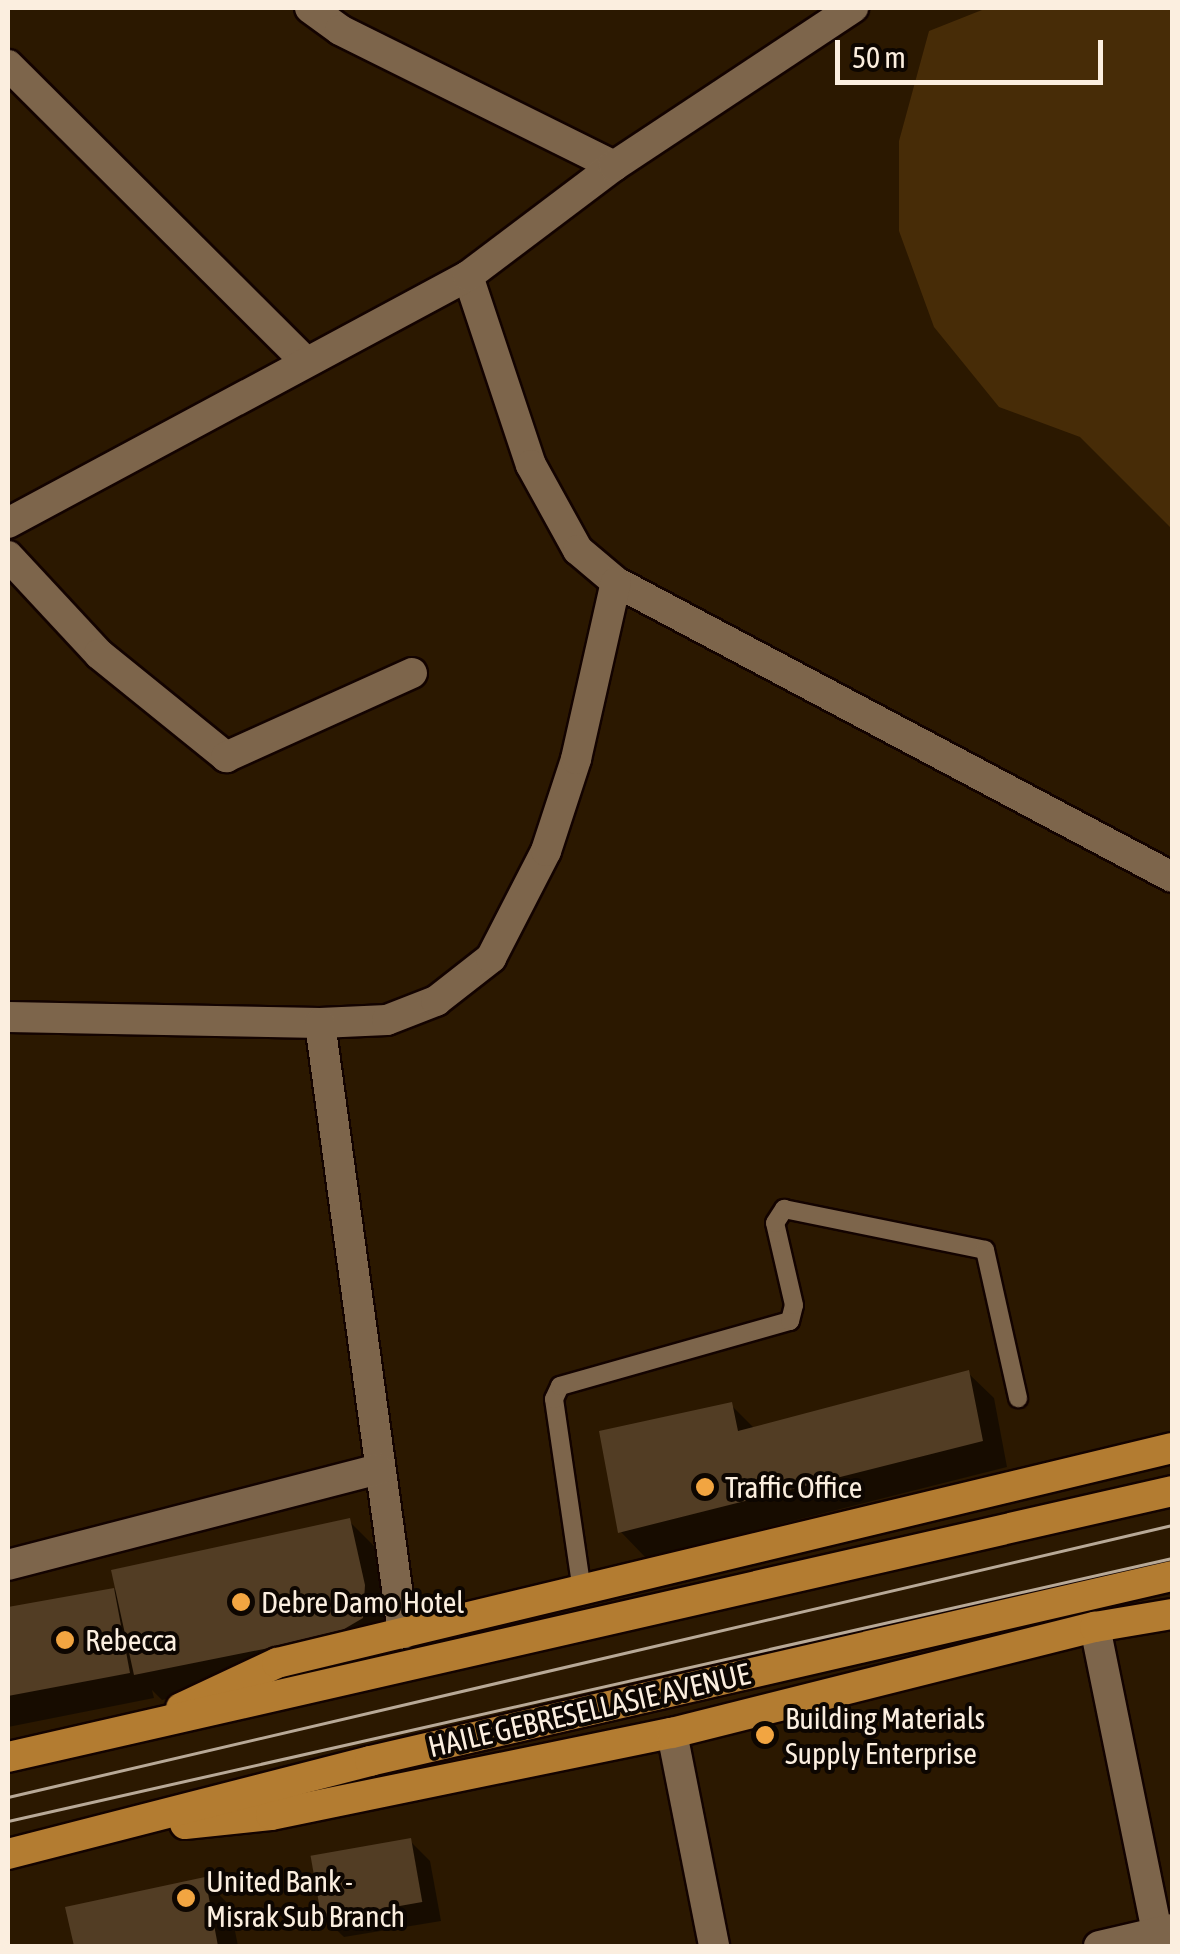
<!DOCTYPE html>
<html>
<head>
<meta charset="utf-8">
<style>
  body { margin:0 }
  #map { position:relative; width:1180px; height:1954px; overflow:hidden; background:#2b1800; font-family:"Asap Condensed",sans-serif }
  div>[style] { position:absolute }
  .green>* { inset:0; background:#472c07 }
  .shadow>* { inset:0; background:#0007 }
  .building>* { inset:0; background:#523d24; transform-origin:0 0 }
  .roads { filter:drop-shadow(2px 0 #130300) drop-shadow(-2px 0 #130300) drop-shadow(0 2px #130300) drop-shadow(0 -2px #130300) }
  .lane>* { height:18px; margin:-9px; padding:0 9px; transform-origin:9px; border-radius:9px; background:#7d654b }
  .street>* { height:30px; margin:-15px; padding:0 15px; transform-origin:15px; border-radius:15px; background:#7d654b }
  .primary>* { height:30px; margin:-15px; padding:0 15px; transform-origin:15px; border-radius:15px; background:#b37c31 }
  .tram>* { height:2.5px; margin:-1.25px; padding:0 1.25px; transform-origin:1.25px; border-radius:1.25px; background:#b8a997 }
  .dots>* { width:28px; height:28px; translate:-50% -50%; box-sizing:border-box; border:5px solid #0d0601; border-radius:50% }
  span { translate:-50% -50%; white-space:nowrap; text-align:center; line-height:1.15; -webkit-text-stroke:8px #0d0601; paint-order:stroke }
  .poi-label { font-size:30px; color:#fbeedf }
  .left { translate:0 -50%; text-align:left }
  .street-label { font-size:30px; color:#fbeedf }
  .frame { position:absolute; inset:0; border:10px solid #fbeedf; pointer-events:none }
  .scale { position:absolute; left:835px; top:40px; width:268px; height:45px; box-sizing:border-box; border:5px solid #fbeedf; border-top:0; padding-left:12px; font-size:30px; line-height:35px; white-space:nowrap; color:#fbeedf; -webkit-text-stroke:8px #0d0601; paint-order:stroke }
</style>
</head>
<body>
<div id="map">
  <div class="green">
    <div style="clip-path:polygon(987px 8px,1172px 8px,1172px 529px,1080px 437px,999px 407px,934px 327px,899px 231px,899px 141px,929px 31px)"></div>
  </div>
  <div class="shadow">
    <div style="clip-path:polygon(968px 1373px,994px 1398px,1007px 1467px,646px 1558px,621px 1532px,731px 1405px,755px 1429px)"></div>
    <div style="clip-path:polygon(349px 1521px,375px 1547px,389px 1613px,388px 1644px,360px 1660px,162px 1700px,152px 1690px,154px 1698px,8px 1727px,8px 1610px,118px 1589px)"></div>
    <div style="clip-path:polygon(410px 1841px,430px 1861px,441px 1921px,344px 1937px,324px 1918px)"></div>
    <div style="clip-path:polygon(205px 1880px,230px 1906px,238px 1946px,76px 1946px,68px 1909px)"></div>
  </div>
  <div class="building">
    <div style="clip-path:polygon(969px 1370px,983px 1441px,618px 1533px,599px 1431px,732px 1402px,738px 1431px)"></div>
    <div style="clip-path:polygon(350px 1518px,365px 1585px,363px 1618px,334px 1635px,134px 1675px,111px 1570px)"></div>
    <div style="clip-path:polygon(114px 1588px,130px 1673px,8px 1696px,8px 1607px)"></div>
    <div style="left:411px;top:1838px;width:65px;height:102px;rotate:80deg"></div>
    <div style="clip-path:polygon(205px 1877px,218px 1946px,74px 1946px,65px 1907px)"></div>
  </div>
  <div class="roads">
    <div class="lane">
      <div style="left:582px;top:1591px;width:194px;rotate:-98.3deg"></div>
      <div style="left:554px;top:1399px;width:14px;rotate:-65deg"></div>
      <div style="left:560px;top:1386px;width:239px;rotate:-15.8deg"></div>
      <div style="left:790px;top:1321px;width:16px;rotate:-76deg"></div>
      <div style="left:794px;top:1305px;width:84px;rotate:-103deg"></div>
      <div style="left:775px;top:1223px;width:17px;rotate:-57deg"></div>
      <div style="left:784px;top:1209px;width:205px;rotate:11.5deg"></div>
      <div style="left:985px;top:1250px;width:152px;rotate:77.4deg"></div>
    </div>
    <div class="street">
      <div style="left:310px;top:8px;width:37px;rotate:36deg"></div>
      <div style="left:340px;top:30px;width:306px;rotate:26.4deg"></div>
      <div style="left:8px;top:65px;width:419px;rotate:44.9deg"></div>
      <div style="left:468px;top:276px;width:199px;rotate:71.6deg"></div>
      <div style="left:531px;top:465px;width:97px;rotate:61.1deg"></div>
      <div style="left:578px;top:550px;width:50px;rotate:40.1deg"></div>
      <div style="left:616px;top:582px;width:629px;rotate:27.95deg"></div>
      <div style="left:8px;top:523px;width:522px;rotate:-28.23deg"></div>
      <div style="left:468px;top:276px;width:183px;rotate:-37deg"></div>
      <div style="left:614px;top:166px;width:287px;rotate:-33.5deg"></div>
      <div style="left:8px;top:556px;width:134px;rotate:47.1deg"></div>
      <div style="left:99px;top:654px;width:164px;rotate:39deg"></div>
      <div style="left:226px;top:757px;width:204px;rotate:-24.3deg"></div>
      <div style="left:8px;top:1017px;width:312px;rotate:1.1deg"></div>
      <div style="left:320px;top:1023px;width:67px;rotate:-2.6deg"></div>
      <div style="left:387px;top:1020px;width:53px;rotate:-21.2deg"></div>
      <div style="left:436px;top:1001px;width:70px;rotate:-38deg"></div>
      <div style="left:491px;top:958px;width:120px;rotate:-62.8deg"></div>
      <div style="left:546px;top:851px;width:97px;rotate:-71.9deg"></div>
      <div style="left:576px;top:759px;width:181px;rotate:-77.3deg"></div>
      <div style="left:320px;top:1023px;width:616px;rotate:82.25deg"></div>
      <div style="left:8px;top:1565px;width:383px;rotate:-14.5deg"></div>
      <div style="left:1095px;top:1627px;width:326px;rotate:78.5deg"></div>
      <div style="left:672px;top:1733px;width:217px;rotate:78.8deg"></div>
      <div style="left:1099px;top:1946px;width:75px;rotate:-13.1deg"></div>
    </div>
    <div class="primary">
      <div style="left:181px;top:1708px;width:106px;rotate:-25.1deg"></div>
      <div style="left:277px;top:1663px;width:920px;rotate:-13.51deg"></div>
      <div style="left:8px;top:1757px;width:1194px;rotate:-12.87deg"></div>
      <div style="left:185px;top:1824px;width:86px;rotate:-6deg"></div>
      <div style="left:271px;top:1815px;width:409px;rotate:-11.6deg"></div>
      <div style="left:672px;top:1733px;width:436px;rotate:-14.1deg"></div>
      <div style="left:1095px;top:1627px;width:78px;rotate:-9.6deg"></div>
      <div style="left:8px;top:1854px;width:374px;rotate:-14.4deg"></div>
      <div style="left:370px;top:1761px;width:823px;rotate:-12.99deg"></div>
    </div>
  </div>
  <div class="tram">
    <div style="left:8px;top:1797px;width:1195px;rotate:-13.15deg"></div>
    <div style="left:8px;top:1821px;width:1193px;rotate:-12.73deg"></div>
  </div>
  <div class="dots">
    <div style="left:705px;top:1487px;background:#f2a541"></div>
    <div style="left:241px;top:1602px;background:#f2a541"></div>
    <div style="left:65px;top:1640px;background:#f2a541"></div>
    <div style="left:765px;top:1735px;background:#f2a541"></div>
    <div style="left:186px;top:1898px;background:#f2a541"></div>
  </div>
  <div class="poi-label">
    <span class="left" style="left:725px;top:1487px">Traffic Office</span>
    <span class="left" style="left:261px;top:1602px">Debre Damo Hotel</span>
    <span class="left" style="left:85px;top:1640px">Rebecca</span>
    <span class="left" style="left:785px;top:1735px">Building Materials<br>Supply Enterprise</span>
    <span class="left" style="left:206px;top:1898px">United Bank -<br>Misrak Sub Branch</span>
  </div>
  <div class="street-label">
    <span style="left:589px;top:1710px;rotate:-13deg">HAILE GEBRESELLASIE AVENUE</span>
  </div>
  <div class="frame"></div>
  <div class="scale">50 m</div>
</div>
</body>
</html>
